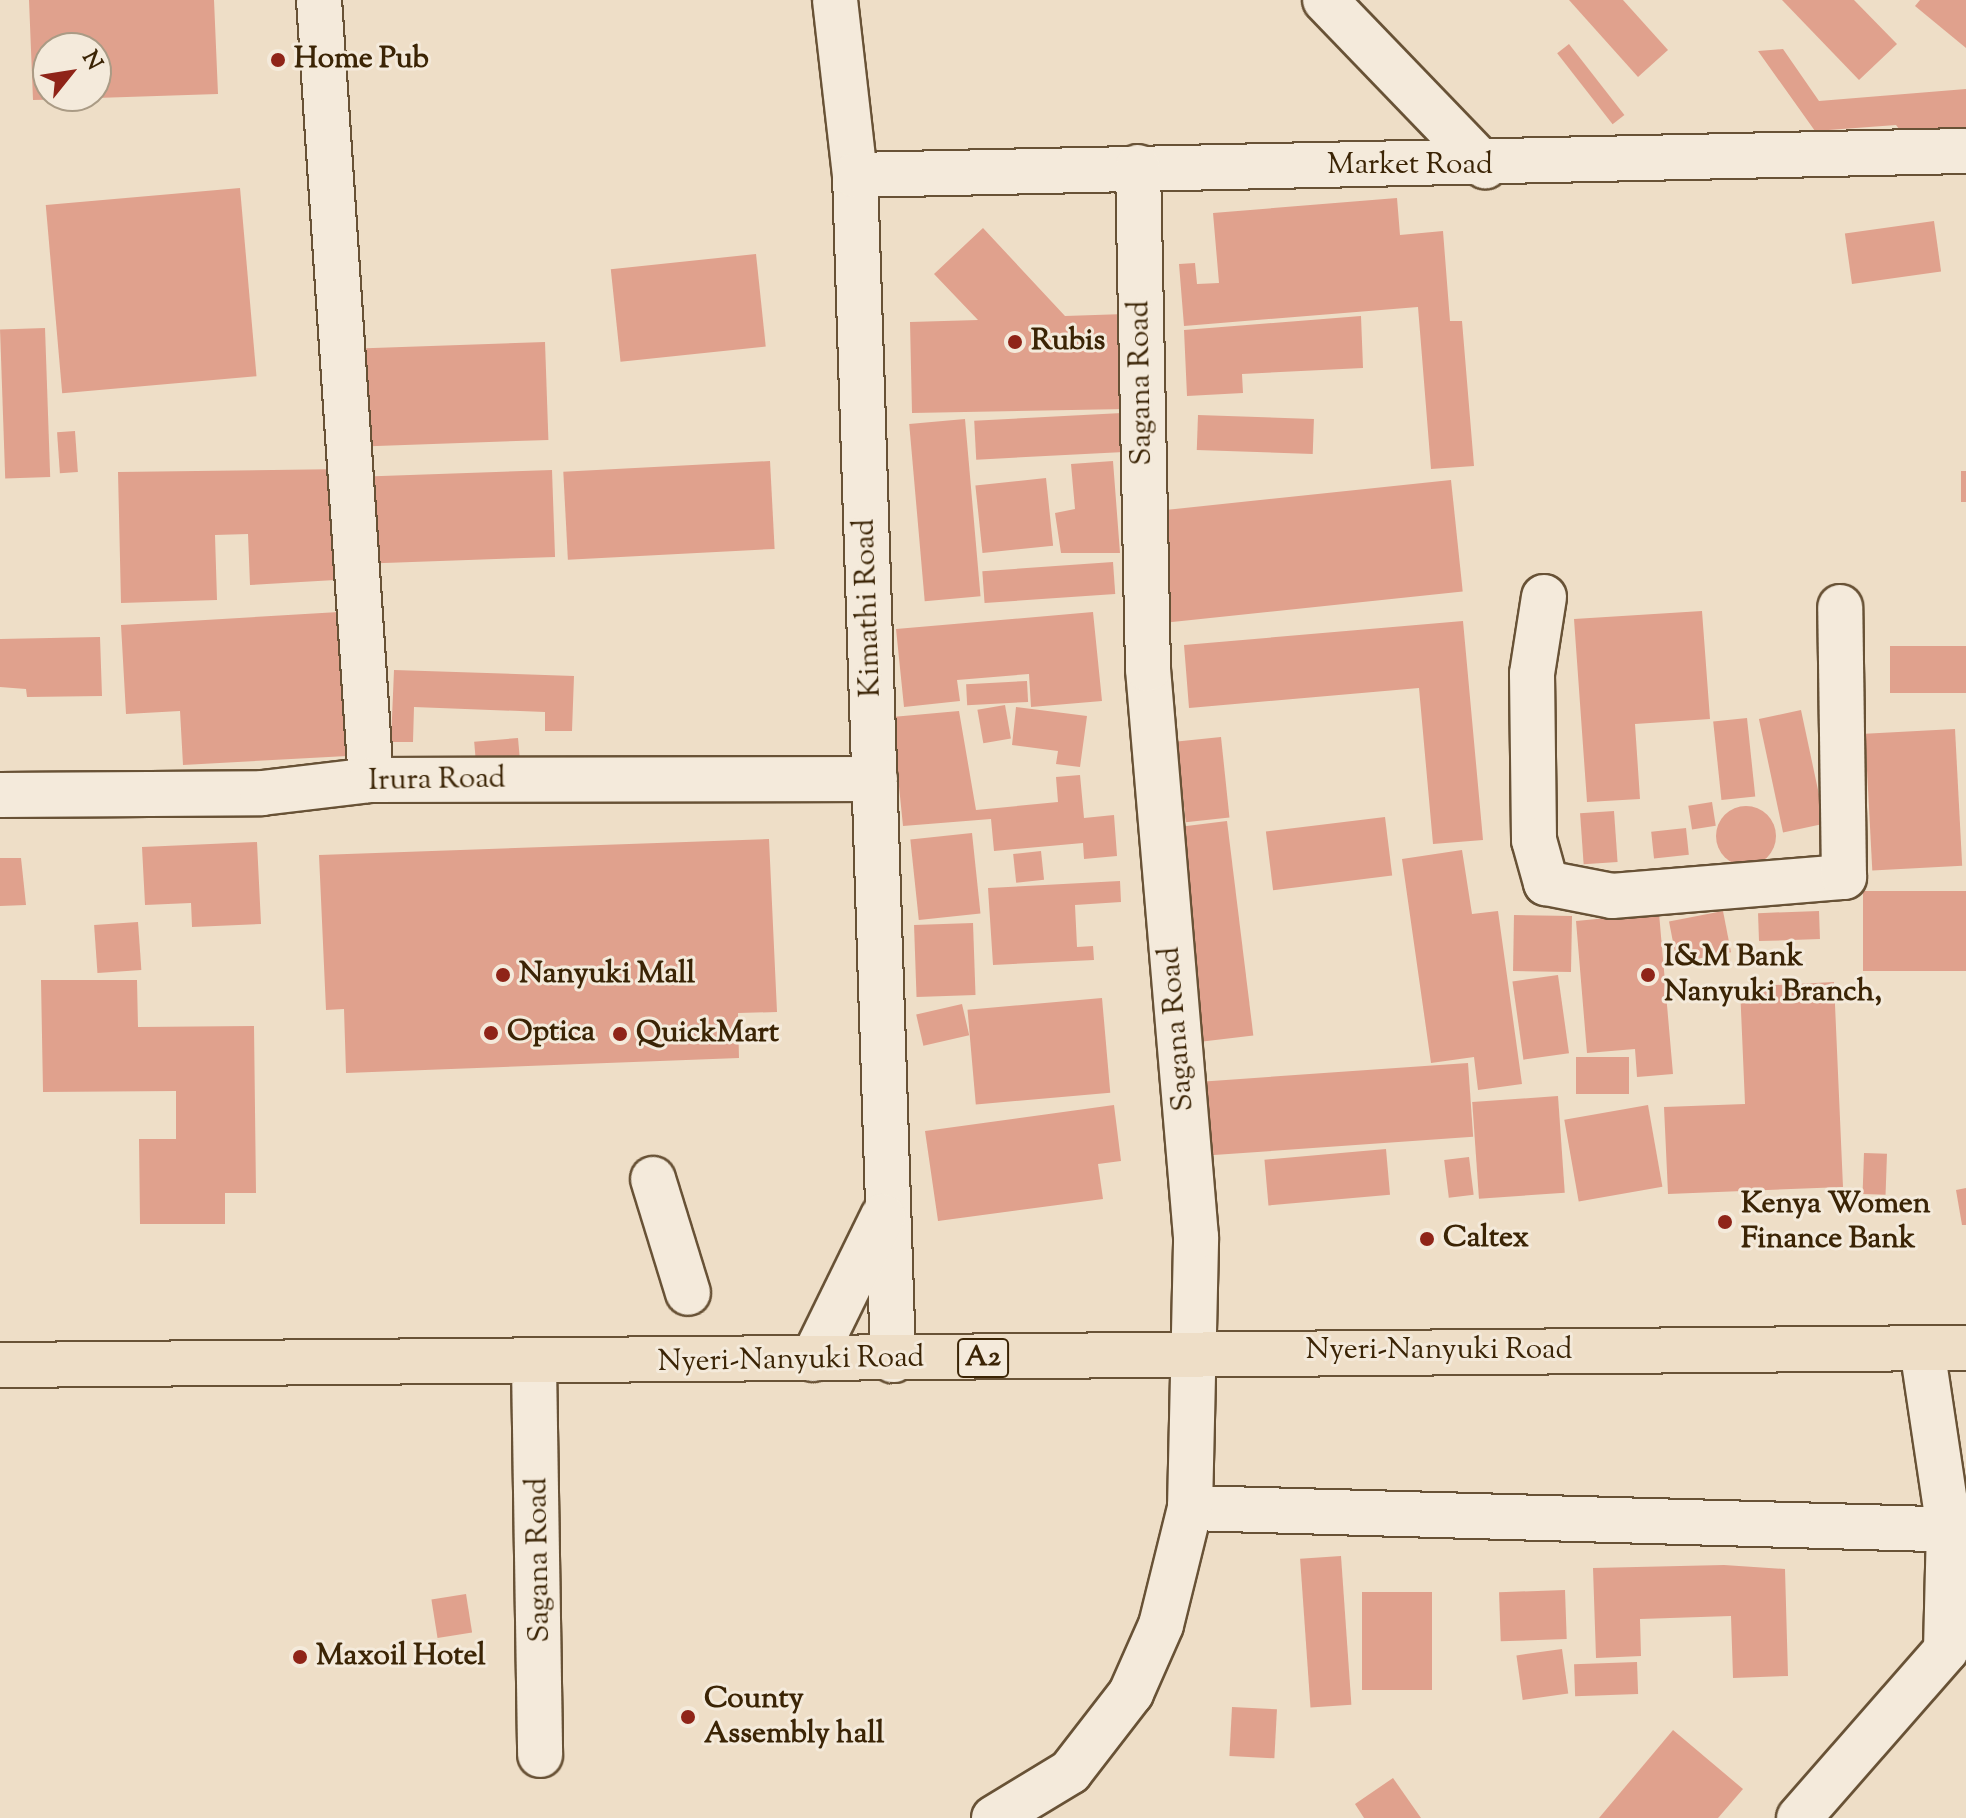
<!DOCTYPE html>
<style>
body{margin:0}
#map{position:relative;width:1966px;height:1818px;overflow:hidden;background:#eedec7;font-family:"Sorts Mill Goudy",serif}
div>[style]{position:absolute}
.building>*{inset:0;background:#e0a18d;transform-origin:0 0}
.round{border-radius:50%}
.roads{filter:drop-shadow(2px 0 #685236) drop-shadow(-2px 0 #685236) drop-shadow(0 2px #685236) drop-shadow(0 -2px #685236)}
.minor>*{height:44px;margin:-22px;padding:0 22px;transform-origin:22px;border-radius:22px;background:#f4eadb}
.highway>*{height:44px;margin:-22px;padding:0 22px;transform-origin:22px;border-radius:22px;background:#eedec7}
.dots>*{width:22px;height:22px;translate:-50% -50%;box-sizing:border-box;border:4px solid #f4eadb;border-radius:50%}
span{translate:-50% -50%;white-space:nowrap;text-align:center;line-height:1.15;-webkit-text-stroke:6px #f4eadb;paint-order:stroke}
.shield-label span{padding:2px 6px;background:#f4eadb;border:2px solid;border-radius:6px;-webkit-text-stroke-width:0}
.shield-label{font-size:28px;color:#3b2405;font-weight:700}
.poi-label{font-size:30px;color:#3b2405;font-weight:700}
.left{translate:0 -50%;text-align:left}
.street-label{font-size:30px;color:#3b2405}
.north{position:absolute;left:32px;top:32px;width:80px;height:80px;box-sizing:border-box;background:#f4eadb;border:2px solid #aa9b85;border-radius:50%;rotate:60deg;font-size:22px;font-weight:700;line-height:32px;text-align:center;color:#3b2405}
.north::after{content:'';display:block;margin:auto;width:28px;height:36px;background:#8f2418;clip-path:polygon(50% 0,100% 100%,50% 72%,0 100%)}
</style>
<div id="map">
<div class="building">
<div style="clip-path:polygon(29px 0,214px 0,218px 94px,96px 98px,96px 48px,48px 48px,48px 96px,78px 99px,33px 100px)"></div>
<div style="clip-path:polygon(1569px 0,1623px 0,1668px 50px,1638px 77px)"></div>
<div style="clip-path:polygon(1782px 0,1854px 0,1897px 44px,1859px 80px)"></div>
<div style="clip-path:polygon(1920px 0,1966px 0,1966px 48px,1915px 6px)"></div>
<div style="left:1569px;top:44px;width:90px;height:15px;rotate:52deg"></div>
<div style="clip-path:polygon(1783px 49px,1819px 101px,1966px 89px,1966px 135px,1907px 139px,1896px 125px,1815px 131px,1758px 51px)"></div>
<div style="left:240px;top:188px;width:189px;height:195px;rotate:85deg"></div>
<div style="clip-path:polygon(1397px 198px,1400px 235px,1443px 231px,1450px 321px,1462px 321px,1474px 466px,1431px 469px,1418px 307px,1184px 326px,1179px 264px,1195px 263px,1197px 284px,1219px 283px,1213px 213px)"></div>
<div style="left:1934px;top:221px;width:51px;height:90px;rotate:82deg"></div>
<div style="clip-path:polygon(983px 228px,1065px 316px,1125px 314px,1127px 409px,912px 413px,910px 322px,978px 320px,934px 274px)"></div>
<div style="left:756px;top:254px;width:93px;height:146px;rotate:84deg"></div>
<div style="clip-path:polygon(1361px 316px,1363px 368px,1242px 374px,1243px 393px,1187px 396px,1184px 330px)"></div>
<div style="left:45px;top:328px;width:149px;height:45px;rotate:88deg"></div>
<div style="left:545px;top:342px;width:98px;height:179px;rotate:88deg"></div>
<div style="left:1122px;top:413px;width:39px;height:148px;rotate:87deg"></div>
<div style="left:1198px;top:415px;width:116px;height:35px;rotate:2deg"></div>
<div style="left:965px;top:419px;width:178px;height:56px;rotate:85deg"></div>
<div style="left:75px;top:431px;width:41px;height:18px;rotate:86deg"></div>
<div style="left:770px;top:461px;width:88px;height:207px;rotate:87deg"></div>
<div style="clip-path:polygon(1113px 461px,1120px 553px,1061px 553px,1055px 513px,1075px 509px,1071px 464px)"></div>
<div style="clip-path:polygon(347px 469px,343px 600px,335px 580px,250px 585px,248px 534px,215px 535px,217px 600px,121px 603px,118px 472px)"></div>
<div style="left:552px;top:470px;width:87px;height:192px;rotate:88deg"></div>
<div style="left:1961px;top:471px;width:5px;height:31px"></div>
<div style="left:1046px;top:478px;width:68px;height:71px;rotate:84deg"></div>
<div style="left:1451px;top:480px;width:112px;height:297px;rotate:84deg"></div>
<div style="left:1113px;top:562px;width:32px;height:131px;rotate:86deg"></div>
<div style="clip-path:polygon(1702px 611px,1710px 719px,1635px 724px,1640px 799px,1587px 802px,1574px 619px)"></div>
<div style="clip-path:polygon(339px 612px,347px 756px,183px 765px,180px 711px,126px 714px,121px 625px)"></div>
<div style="clip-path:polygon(1093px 612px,1102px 701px,1031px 707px,1029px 674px,957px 680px,960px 701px,904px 707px,896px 629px)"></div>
<div style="clip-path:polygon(1463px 621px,1483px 840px,1433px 844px,1419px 688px,1189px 708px,1184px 645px)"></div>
<div style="clip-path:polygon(100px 637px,102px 696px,27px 697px,26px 689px,0 687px,0 639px)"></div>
<div style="left:1966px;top:646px;width:47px;height:76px;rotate:90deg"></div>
<div style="clip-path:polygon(394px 670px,574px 676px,572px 731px,545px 731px,545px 712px,414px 707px,413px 742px,391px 742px)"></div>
<div style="left:1027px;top:681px;width:21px;height:61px;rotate:87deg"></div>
<div style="left:1005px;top:705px;width:34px;height:28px;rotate:80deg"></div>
<div style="clip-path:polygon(1016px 707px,1087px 716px,1080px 767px,1056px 764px,1058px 751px,1012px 745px)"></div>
<div style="left:1801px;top:710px;width:116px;height:43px;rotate:78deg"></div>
<div style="clip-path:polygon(959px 711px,976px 810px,1058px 802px,1056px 777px,1080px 775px,1084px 818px,1114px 815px,1117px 856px,1084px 859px,1083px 843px,994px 851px,991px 819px,903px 826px,892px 717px)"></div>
<div style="left:1747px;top:718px;width:79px;height:34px;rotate:84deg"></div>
<div style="left:1955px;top:729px;width:137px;height:90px;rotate:87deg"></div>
<div style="left:1221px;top:737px;width:81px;height:44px;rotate:84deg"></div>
<div style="left:518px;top:738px;width:37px;height:44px;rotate:85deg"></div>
<div style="left:1712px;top:802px;width:24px;height:24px;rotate:81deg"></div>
<div class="round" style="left:1716px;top:806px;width:60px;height:60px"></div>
<div style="left:1614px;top:811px;width:51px;height:34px;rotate:86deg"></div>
<div style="left:1385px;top:817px;width:59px;height:120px;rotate:83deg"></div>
<div style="left:1227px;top:821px;width:216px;height:53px;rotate:83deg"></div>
<div style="left:1686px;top:828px;width:27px;height:35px;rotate:84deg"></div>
<div style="left:972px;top:833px;width:81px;height:62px;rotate:84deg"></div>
<div style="clip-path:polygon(769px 839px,777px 1012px,738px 1013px,739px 1058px,346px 1073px,344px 1009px,326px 1010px,319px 855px)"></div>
<div style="clip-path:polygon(257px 842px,261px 924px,192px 927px,191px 903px,145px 905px,142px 847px)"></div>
<div style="clip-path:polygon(1462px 850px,1472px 914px,1498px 911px,1522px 1084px,1478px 1090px,1474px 1057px,1431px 1063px,1402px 859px)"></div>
<div style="left:1041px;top:851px;width:29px;height:28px;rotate:84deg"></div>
<div style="clip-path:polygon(0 858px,21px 858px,26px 905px,0 906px)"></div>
<div style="clip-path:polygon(1120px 881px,1121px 902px,1075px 905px,1077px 947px,1093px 946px,1094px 960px,993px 965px,988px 888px)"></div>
<div style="left:1966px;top:891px;width:80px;height:103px;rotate:90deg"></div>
<div style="left:1723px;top:911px;width:42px;height:55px;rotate:79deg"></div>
<div style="left:1819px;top:911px;width:28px;height:61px;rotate:88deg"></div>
<div style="clip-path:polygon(1659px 913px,1673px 1074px,1637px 1077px,1635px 1049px,1587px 1053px,1576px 921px)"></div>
<div style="left:1514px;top:915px;width:58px;height:56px;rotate:1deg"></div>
<div style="left:138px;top:922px;width:48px;height:44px;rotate:86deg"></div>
<div style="left:973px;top:923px;width:72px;height:59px;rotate:88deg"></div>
<div style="left:1558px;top:975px;width:79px;height:46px;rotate:82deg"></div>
<div style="clip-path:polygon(41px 980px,137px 980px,138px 1027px,254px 1026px,256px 1193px,225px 1193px,225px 1224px,140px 1224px,139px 1139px,176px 1139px,176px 1091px,43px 1092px)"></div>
<div style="clip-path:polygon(1834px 982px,1843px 1187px,1668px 1194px,1664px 1107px,1745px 1104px,1740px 987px)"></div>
<div style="left:1102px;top:998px;width:95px;height:135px;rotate:85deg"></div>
<div style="left:962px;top:1004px;width:32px;height:47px;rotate:77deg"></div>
<div style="left:1576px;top:1057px;width:53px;height:37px"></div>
<div style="left:1468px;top:1063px;width:74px;height:278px;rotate:86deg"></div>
<div style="left:1558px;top:1096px;width:97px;height:86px;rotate:86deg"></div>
<div style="clip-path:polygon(1114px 1105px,1121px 1161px,1098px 1164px,1103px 1199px,938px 1221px,925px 1131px)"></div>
<div style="left:1648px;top:1105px;width:83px;height:85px;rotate:80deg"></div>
<div style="left:1386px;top:1149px;width:46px;height:122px;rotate:85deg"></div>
<div style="left:1864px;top:1153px;width:23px;height:41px;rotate:2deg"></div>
<div style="left:1469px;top:1157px;width:38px;height:25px;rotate:83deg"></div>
<div style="clip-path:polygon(1966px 1188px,1966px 1225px,1962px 1225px,1956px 1190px)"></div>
<div style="left:1341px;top:1556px;width:149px;height:41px;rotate:86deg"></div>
<div style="clip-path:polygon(1724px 1565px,1785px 1569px,1788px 1676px,1733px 1678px,1731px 1616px,1640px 1619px,1641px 1656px,1596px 1658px,1593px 1568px)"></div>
<div style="left:1565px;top:1590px;width:49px;height:66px;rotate:88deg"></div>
<div style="left:1362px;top:1592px;width:70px;height:98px"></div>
<div style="left:466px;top:1594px;width:39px;height:35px;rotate:81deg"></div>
<div style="left:1562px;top:1649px;width:45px;height:46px;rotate:82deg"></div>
<div style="left:1637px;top:1662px;width:32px;height:63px;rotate:88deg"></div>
<div style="left:1232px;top:1707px;width:45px;height:49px;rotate:3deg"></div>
<div style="clip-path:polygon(1673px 1730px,1743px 1789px,1718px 1818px,1599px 1818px)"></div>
<div style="clip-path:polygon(1393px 1778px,1421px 1818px,1364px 1818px,1355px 1804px)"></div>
</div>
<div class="roads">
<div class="minor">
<div style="left:319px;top:0;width:782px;rotate:86.19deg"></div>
<div style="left:835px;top:0;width:176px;rotate:83.5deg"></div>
<div style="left:855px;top:175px;width:1186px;rotate:88.16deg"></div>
<div style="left:1325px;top:0;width:231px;rotate:46.1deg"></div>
<div style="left:855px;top:175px;width:1111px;rotate:-1.24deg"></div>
<div style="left:1544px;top:597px;width:78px;rotate:98.9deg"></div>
<div style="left:1532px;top:674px;width:166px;rotate:89.3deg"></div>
<div style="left:1534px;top:840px;width:45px;rotate:74.4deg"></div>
<div style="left:1546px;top:883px;width:67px;rotate:11.1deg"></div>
<div style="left:1612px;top:896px;width:233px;rotate:-4.7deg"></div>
<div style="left:1844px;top:877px;width:270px;rotate:-90.8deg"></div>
<div style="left:0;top:795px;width:262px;rotate:-0.4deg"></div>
<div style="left:262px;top:793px;width:110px;rotate:-6.8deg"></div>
<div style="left:371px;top:780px;width:504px;rotate:-0.11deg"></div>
<div style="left:653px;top:1179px;width:119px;rotate:72.9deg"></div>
<div style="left:813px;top:1359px;width:159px;rotate:-63.9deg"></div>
<div style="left:534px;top:1364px;width:391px;rotate:89.1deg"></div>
<div style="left:1190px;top:1508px;width:776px;rotate:1.62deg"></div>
<div style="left:994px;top:1818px;width:89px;rotate:-31.2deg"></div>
<div style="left:1070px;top:1772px;width:100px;rotate:-52.3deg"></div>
<div style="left:1131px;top:1693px;width:74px;rotate:-66.2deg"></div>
<div style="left:1161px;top:1625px;width:121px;rotate:-76.1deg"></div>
<div style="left:1190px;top:1508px;width:271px;rotate:-88.7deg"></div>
<div style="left:1196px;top:1237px;width:570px;rotate:-94.83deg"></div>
<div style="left:1148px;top:669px;width:502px;rotate:-91.14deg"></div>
<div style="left:1799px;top:1818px;width:223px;rotate:-48.8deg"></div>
<div style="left:1946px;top:1650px;width:121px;rotate:-88.6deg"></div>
<div style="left:1949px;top:1529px;width:183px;rotate:-98.5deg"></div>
</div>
<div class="highway">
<div style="left:0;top:1365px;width:1966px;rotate:-0.5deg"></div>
</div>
</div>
<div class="dots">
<div style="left:278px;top:60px;background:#8f2418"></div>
<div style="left:1015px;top:342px;background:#8f2418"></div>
<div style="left:503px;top:975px;background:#8f2418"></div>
<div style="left:1648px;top:975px;background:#8f2418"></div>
<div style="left:491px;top:1033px;background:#8f2418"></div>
<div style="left:620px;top:1034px;background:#8f2418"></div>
<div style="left:1725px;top:1222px;background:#8f2418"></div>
<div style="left:1427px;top:1239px;background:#8f2418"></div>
<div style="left:300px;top:1657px;background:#8f2418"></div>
<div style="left:688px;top:1717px;background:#8f2418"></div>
</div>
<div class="shield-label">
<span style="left:983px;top:1358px">A2</span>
</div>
<div class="poi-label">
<span class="left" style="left:294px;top:60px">Home Pub</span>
<span class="left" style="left:1031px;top:342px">Rubis</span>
<span class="left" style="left:1664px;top:975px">I&amp;M Bank<br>Nanyuki Branch,</span>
<span class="left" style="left:519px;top:975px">Nanyuki Mall</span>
<span class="left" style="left:507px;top:1033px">Optica</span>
<span class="left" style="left:636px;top:1034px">QuickMart</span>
<span class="left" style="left:1741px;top:1222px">Kenya Women<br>Finance Bank</span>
<span class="left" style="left:1443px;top:1239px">Caltex</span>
<span class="left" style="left:316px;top:1657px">Maxoil Hotel</span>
<span class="left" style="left:704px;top:1717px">County<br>Assembly hall</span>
</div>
<div class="street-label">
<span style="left:1410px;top:166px">Market Road</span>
<span style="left:1142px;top:383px;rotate:-91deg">Sagana Road</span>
<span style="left:869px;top:608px;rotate:-92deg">Kimathi Road</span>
<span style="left:437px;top:781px;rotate:-1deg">Irura Road</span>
<span style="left:1178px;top:1029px;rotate:-95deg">Sagana Road</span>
<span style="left:1439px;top:1351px">Nyeri-Nanyuki Road</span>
<span style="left:791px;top:1361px;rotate:-1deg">Nyeri-Nanyuki Road</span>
<span style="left:540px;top:1560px;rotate:-91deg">Sagana Road</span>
</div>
<div class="north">N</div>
</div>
